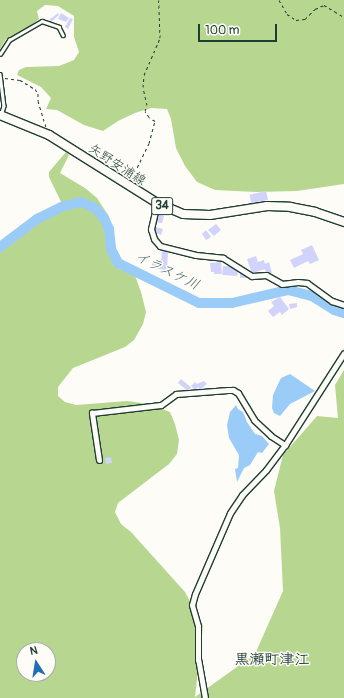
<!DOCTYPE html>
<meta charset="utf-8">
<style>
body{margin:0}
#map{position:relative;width:344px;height:698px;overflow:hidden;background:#fdfcf7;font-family:Pangolin,"Klee One",sans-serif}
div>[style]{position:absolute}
.green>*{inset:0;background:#b7d791}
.water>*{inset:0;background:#9accf7}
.river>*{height:10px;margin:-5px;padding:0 5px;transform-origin:5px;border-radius:5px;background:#9accf7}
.building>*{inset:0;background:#d2d3fb;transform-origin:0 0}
.path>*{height:1px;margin-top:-0.5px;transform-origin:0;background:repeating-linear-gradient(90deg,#1f3d34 0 3px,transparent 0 6px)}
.roads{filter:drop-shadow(1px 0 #1f3d34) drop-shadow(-1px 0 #1f3d34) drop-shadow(0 1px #1f3d34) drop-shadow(0 -1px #1f3d34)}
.lane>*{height:2.5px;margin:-1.25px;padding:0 1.25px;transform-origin:1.25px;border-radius:1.25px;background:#fdfcf7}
.street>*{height:5px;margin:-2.5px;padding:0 2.5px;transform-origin:2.5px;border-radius:2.5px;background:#fdfcf7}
.primary>*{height:8px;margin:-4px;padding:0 4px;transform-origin:4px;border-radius:4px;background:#fdfcf7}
span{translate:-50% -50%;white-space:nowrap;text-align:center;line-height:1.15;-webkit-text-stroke:3px #fdfcf7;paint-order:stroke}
.shield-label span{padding:1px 3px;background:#fdfcf7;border:1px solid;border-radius:3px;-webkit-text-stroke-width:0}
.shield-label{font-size:12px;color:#1f3d34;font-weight:700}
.street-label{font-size:13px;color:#1f3d34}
.water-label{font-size:14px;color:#3e6165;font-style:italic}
.quarter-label{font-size:15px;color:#1f3d34;font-weight:700}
.north{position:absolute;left:16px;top:642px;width:40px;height:40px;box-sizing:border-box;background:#fdfcf7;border:1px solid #a4b0a9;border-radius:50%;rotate:348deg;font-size:11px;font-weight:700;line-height:16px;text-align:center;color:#1f3d34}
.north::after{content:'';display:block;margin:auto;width:14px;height:18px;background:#1f6fb2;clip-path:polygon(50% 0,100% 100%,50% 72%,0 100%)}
.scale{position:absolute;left:198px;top:24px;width:79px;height:18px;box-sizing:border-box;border:2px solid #1f3d34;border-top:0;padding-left:5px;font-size:12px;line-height:14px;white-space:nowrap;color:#1f3d34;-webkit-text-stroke:3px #fdfcf7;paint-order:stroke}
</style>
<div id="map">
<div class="green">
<div style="clip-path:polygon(0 0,344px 0,344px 184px,297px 191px,256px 192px,215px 190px,197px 182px,185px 166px,176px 148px,171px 119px,167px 109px,151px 108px,135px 113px,118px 121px,103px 131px,84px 125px,57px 110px,46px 109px,51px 98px,41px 87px,17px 75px,19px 70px,26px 67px,59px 66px,74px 60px,79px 52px,74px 37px,74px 16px,58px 6px,45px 5px,37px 11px,39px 19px,28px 28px,6px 39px,0 49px)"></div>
<div style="clip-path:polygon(evenodd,66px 152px,69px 155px,60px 173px,85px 188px,97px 198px,108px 215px,115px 254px,113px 265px,119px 269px,134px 273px,141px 292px,146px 312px,143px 324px,134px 340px,125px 347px,73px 368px,58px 387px,58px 396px,65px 402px,76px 405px,127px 401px,149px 404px,170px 412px,175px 424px,179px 440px,177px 454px,169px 464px,118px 503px,115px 512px,121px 524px,131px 532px,185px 592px,203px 626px,195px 697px,255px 654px,283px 591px,280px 528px,274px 491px,283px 455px,317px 416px,338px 418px,335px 385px,344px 370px,344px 698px,0 698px,0 249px,47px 216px,64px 208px,49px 177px,49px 172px,66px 152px,24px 650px,48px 650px,48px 674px,24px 674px,24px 650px)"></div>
</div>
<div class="water">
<div style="clip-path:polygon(290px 374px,315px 391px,290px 404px,280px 416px,274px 413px,272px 408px,273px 395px,281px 378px)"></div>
<div style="clip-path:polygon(236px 405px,238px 409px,243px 412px,247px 422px,255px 434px,262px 436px,269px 444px,262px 453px,258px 452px,250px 465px,244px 468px,237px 482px,235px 469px,238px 468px,239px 455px,229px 438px,227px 425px,230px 412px)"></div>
</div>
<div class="river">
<div style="left:0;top:247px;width:46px;rotate:-37.1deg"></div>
<div style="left:37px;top:219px;width:30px;rotate:-26deg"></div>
<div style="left:64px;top:206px;width:17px;rotate:-13deg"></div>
<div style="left:81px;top:202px;width:15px;rotate:23deg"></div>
<div style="left:95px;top:208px;width:13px;rotate:48deg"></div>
<div style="left:104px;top:218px;width:12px;rotate:66deg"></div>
<div style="left:109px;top:229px;width:20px;rotate:84deg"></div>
<div style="left:111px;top:249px;width:16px;rotate:63deg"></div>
<div style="left:118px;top:263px;width:90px;rotate:26.3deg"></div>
<div style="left:199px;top:303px;width:33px"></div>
<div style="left:232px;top:303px;width:57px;rotate:-13.1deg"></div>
<div style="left:288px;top:290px;width:25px;rotate:14deg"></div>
<div style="left:312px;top:296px;width:26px;rotate:32deg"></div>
<div style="left:334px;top:310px;width:10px;rotate:17deg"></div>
</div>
<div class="building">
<div style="clip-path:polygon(58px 13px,59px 15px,51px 22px,49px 20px)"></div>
<div style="clip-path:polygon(61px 13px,69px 18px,66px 22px,58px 19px)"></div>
<div style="clip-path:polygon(70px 18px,73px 19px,68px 29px,65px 27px)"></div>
<div style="left:266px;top:191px;width:9px;height:17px;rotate:77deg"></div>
<div style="clip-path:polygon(157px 213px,164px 216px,162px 223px,154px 222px)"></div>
<div style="clip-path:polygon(216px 224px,221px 230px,214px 236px,208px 230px)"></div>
<div style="clip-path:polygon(156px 227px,163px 229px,161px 235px,154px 232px)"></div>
<div style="clip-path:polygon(206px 230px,211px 237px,206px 240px,202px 234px)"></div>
<div style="clip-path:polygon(312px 245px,319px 260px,310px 264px,308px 261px,294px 268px,290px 260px,303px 254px,301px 250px)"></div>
<div style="clip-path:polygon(162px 250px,168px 251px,167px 270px,152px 268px,152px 263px,161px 263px)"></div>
<div style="clip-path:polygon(256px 256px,258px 262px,264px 260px,265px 264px,269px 262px,272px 273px,266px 274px,265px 269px,252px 273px,247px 259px)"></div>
<div style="clip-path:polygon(221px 262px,222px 274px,214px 274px,214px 272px,211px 272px,210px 263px)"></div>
<div style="left:223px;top:266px;width:15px;height:9px;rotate:4deg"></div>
<div style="left:240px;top:272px;width:8px;height:6px"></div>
<div style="clip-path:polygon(280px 297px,289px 309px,282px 315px,280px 312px,273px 317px,268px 311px,274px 306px,271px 302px)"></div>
<div style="clip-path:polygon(297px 303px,297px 307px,290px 309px,289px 304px)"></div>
<div style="left:181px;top:379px;width:13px;height:5px;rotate:39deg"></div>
<div style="clip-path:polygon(204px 381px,207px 384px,200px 390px,198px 387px,195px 390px,191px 386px,195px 382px,197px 384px)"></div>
<div style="left:111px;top:457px;width:6px;height:6px;rotate:81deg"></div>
</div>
<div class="path">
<div style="left:279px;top:0;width:16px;rotate:60deg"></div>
<div style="left:287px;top:14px;width:11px;rotate:34deg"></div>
<div style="left:296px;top:20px;width:9px;rotate:-6deg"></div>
<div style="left:305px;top:19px;width:14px;rotate:-45deg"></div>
<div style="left:315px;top:9px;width:10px;rotate:-24deg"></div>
<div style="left:324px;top:5px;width:23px;rotate:31deg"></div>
<div style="left:5px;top:78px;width:15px;rotate:8deg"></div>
<div style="left:20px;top:80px;width:17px;rotate:31deg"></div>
<div style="left:35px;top:89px;width:5px;rotate:53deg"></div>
<div style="left:38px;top:93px;width:8px;rotate:90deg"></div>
<div style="left:38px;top:101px;width:27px;rotate:73deg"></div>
<div style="left:132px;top:178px;width:39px;rotate:-64deg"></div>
<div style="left:149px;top:143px;width:23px;rotate:-75deg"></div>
<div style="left:155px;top:121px;width:7px;rotate:-146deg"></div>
<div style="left:149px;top:117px;width:7px;rotate:-124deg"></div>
<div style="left:145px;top:111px;width:6px;rotate:-72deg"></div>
<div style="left:147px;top:105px;width:18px;rotate:-103deg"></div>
<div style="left:143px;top:87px;width:12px;rotate:-85deg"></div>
<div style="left:144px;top:75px;width:40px;rotate:-66.6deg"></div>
<div style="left:160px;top:38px;width:38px;rotate:-92deg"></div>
</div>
<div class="roads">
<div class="lane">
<div style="left:0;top:54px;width:17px;rotate:-57deg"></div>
<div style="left:9px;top:40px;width:38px;rotate:-30deg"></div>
<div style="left:42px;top:21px;width:18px;rotate:19deg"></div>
<div style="left:59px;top:27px;width:9px;rotate:63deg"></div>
<div style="left:0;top:74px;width:32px;rotate:83deg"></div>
<div style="left:4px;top:106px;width:9px;rotate:108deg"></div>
</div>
<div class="street">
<div style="left:157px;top:203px;width:27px;rotate:103deg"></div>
<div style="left:151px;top:229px;width:10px;rotate:73deg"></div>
<div style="left:154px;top:239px;width:9px;rotate:49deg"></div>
<div style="left:160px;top:246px;width:37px;rotate:14deg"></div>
<div style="left:196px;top:255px;width:27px;rotate:6deg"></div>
<div style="left:223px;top:258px;width:34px;rotate:32deg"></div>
<div style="left:252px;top:276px;width:14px;rotate:-4deg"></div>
<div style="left:266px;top:275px;width:18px;rotate:29deg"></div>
<div style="left:282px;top:284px;width:16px;rotate:-7deg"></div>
<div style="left:298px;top:282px;width:9px;rotate:6deg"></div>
<div style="left:307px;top:283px;width:31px;rotate:36deg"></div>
<div style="left:332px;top:301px;width:13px;rotate:18deg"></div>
<div style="left:99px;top:460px;width:48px;rotate:-98.5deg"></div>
<div style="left:92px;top:413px;width:69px;rotate:-6.6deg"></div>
<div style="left:161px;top:405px;width:19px;rotate:-36deg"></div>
<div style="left:176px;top:394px;width:52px;rotate:-4.4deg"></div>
<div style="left:228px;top:390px;width:5px"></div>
<div style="left:233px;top:390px;width:6px;rotate:31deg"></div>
<div style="left:238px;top:393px;width:31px;rotate:59deg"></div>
<div style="left:254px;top:420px;width:23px;rotate:43deg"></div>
<div style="left:271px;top:436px;width:17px;rotate:33deg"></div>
<div style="left:205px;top:698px;width:39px;rotate:-100deg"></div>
<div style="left:198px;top:660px;width:34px;rotate:-90deg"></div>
<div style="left:198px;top:626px;width:22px;rotate:-106deg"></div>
<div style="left:192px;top:605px;width:11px;rotate:-75deg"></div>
<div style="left:195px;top:594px;width:88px;rotate:-66.6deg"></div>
<div style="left:230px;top:513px;width:22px;rotate:-56deg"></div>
<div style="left:242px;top:495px;width:35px;rotate:-46deg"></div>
<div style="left:266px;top:470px;width:31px;rotate:-53deg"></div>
<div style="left:285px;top:445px;width:109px;rotate:-57.3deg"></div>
</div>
<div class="primary">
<div style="left:0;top:115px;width:53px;rotate:22.2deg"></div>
<div style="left:49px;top:135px;width:128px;rotate:32.2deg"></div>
<div style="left:157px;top:203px;width:28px;rotate:23deg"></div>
<div style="left:183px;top:214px;width:27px;rotate:2deg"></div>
<div style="left:210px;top:215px;width:58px;rotate:-9deg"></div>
<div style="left:267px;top:206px;width:23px;rotate:2deg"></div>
<div style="left:290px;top:207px;width:25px;rotate:11deg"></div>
<div style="left:315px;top:212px;width:31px;rotate:19deg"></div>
</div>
</div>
<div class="shield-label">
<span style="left:162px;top:206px">34</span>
</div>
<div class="street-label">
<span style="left:117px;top:165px;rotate:33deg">矢野安浦線</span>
</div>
<div class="water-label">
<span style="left:167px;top:271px;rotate:26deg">イラスケ川</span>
</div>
<div class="quarter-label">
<span style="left:272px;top:660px">黒瀬町津江</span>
</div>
<div class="north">N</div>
<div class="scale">100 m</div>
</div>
